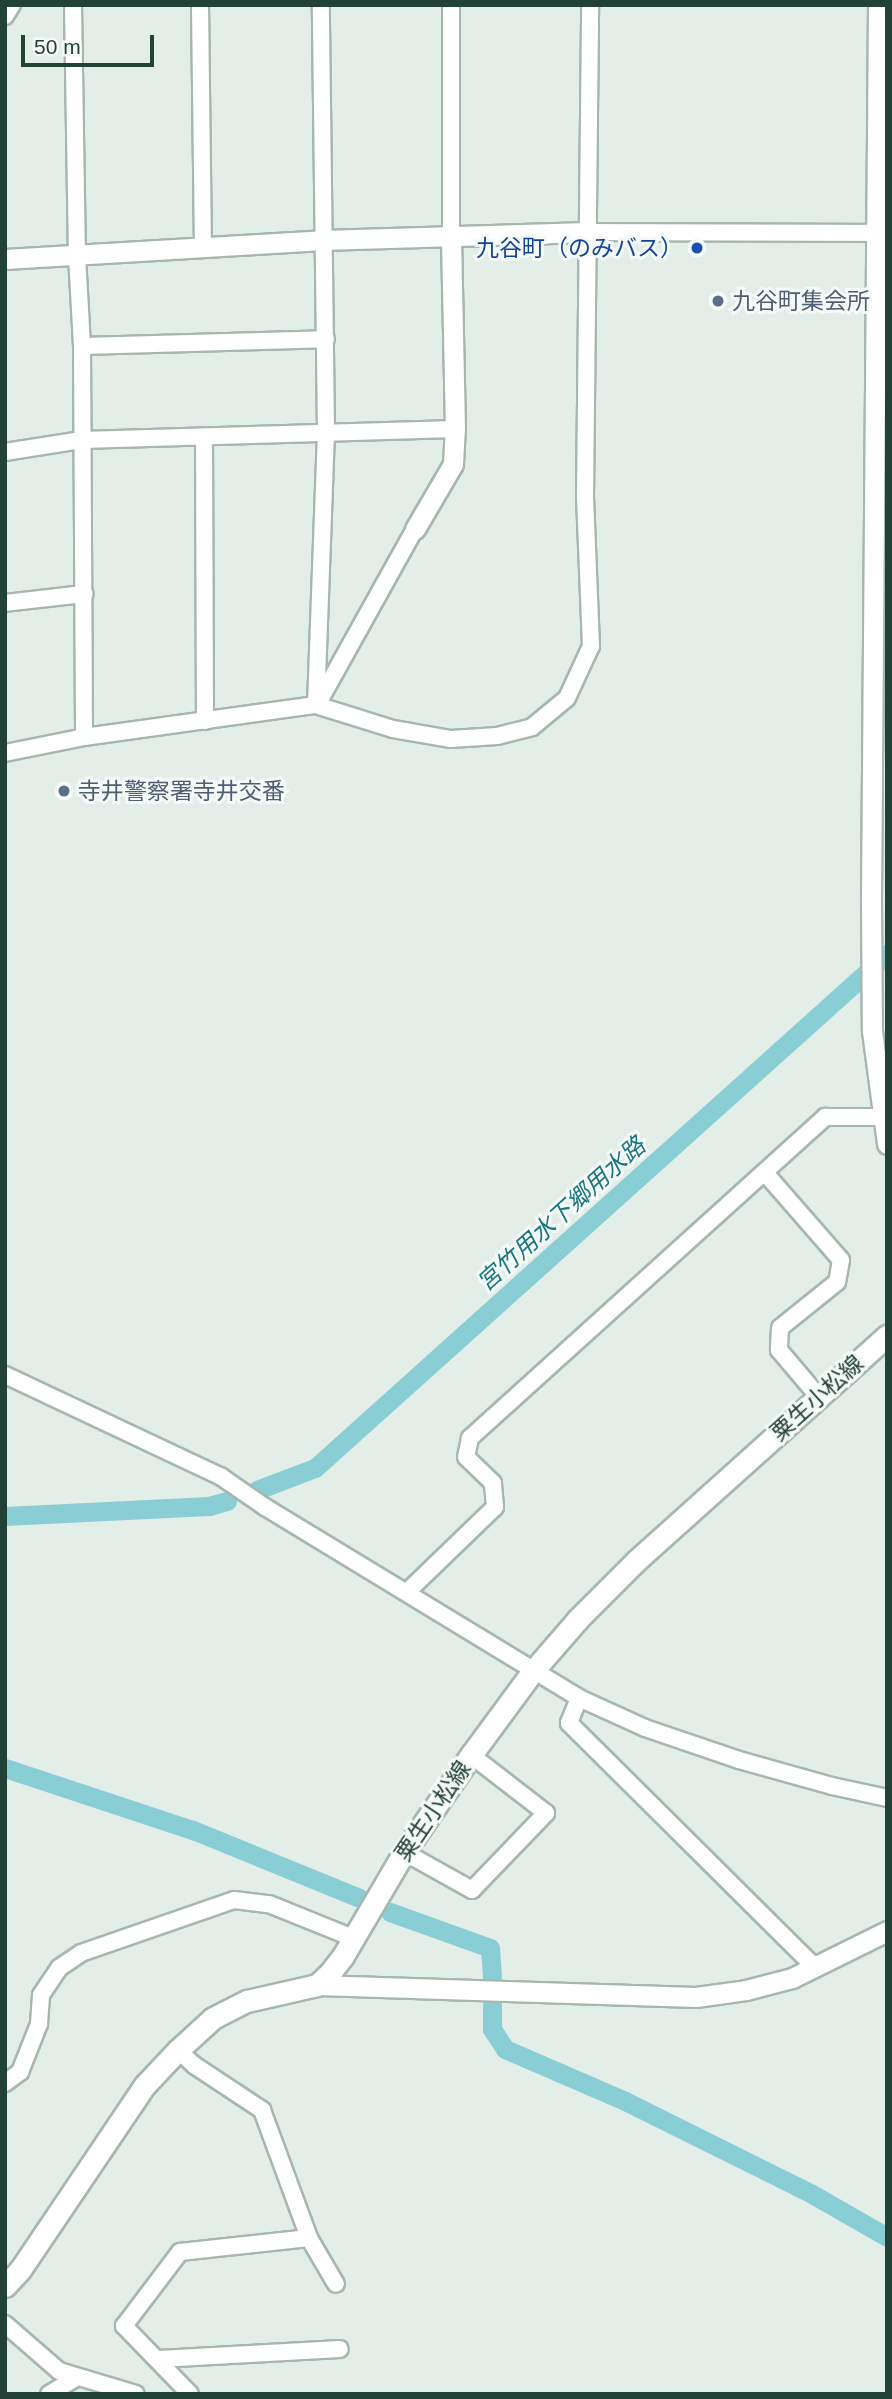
<!DOCTYPE html>
<meta charset="utf-8">
<style>
body{margin:0}
#map{position:relative;width:892px;height:2399px;overflow:hidden;background:#e4eee9;font-family:Helvetica,"Noto Sans JP",sans-serif}
div>[style]{position:absolute}
.canal>*{height:19px;margin:-9.5px;padding:0 9.5px;transform-origin:9.5px;border-radius:9.5px;background:#89ced5}
.roads{filter:drop-shadow(2px 0 #a6b7b0) drop-shadow(-2px 0 #a6b7b0) drop-shadow(0 2px #a6b7b0) drop-shadow(0 -2px #a6b7b0)}
.minor>*{height:16px;margin:-8px;padding:0 8px;transform-origin:8px;border-radius:8px;background:#fff}
.tertiary>*{height:19px;margin:-9.5px;padding:0 9.5px;transform-origin:9.5px;border-radius:9.5px;background:#fff}
.secondary>*{height:21px;margin:-10.5px;padding:0 10.5px;transform-origin:10.5px;border-radius:10.5px;background:#fff}
.dots>*{width:19px;height:19px;translate:-50% -50%;box-sizing:border-box;border:4px solid #f4faf7;border-radius:50%}
span{translate:-50% -50%;white-space:nowrap;text-align:center;line-height:1.15;-webkit-text-stroke:6px #f4faf7;paint-order:stroke}
.transit-label{font-size:23px;color:#164399}
.right{translate:-100% -50%;text-align:right}
.service-label{font-size:23px;color:#4e5e75}
.left{translate:0 -50%;text-align:left}
.street-label{font-size:23px;color:#224137}
.water-label{font-size:24px;color:#187580;font-style:italic}
.frame{position:absolute;inset:0;border:7px solid #224137;pointer-events:none}
.scale{position:absolute;left:21px;top:35px;width:133px;height:32px;box-sizing:border-box;border:4px solid #224137;border-top:0;padding-left:9px;font-size:21px;line-height:24px;white-space:nowrap;color:#224137;-webkit-text-stroke:5px #f4faf7;paint-order:stroke}
</style>
<div id="map">
<div class="canal">
<div style="left:257px;top:1490px;width:62px;rotate:-20.8deg"></div>
<div style="left:315px;top:1468px;width:769px;rotate:-41.94deg"></div>
<div style="left:5px;top:1516px;width:204px;rotate:-2.8deg"></div>
<div style="left:209px;top:1506px;width:19px;rotate:-16deg"></div>
<div style="left:5px;top:1768px;width:198px;rotate:18.3deg"></div>
<div style="left:193px;top:1830px;width:180px;rotate:22.2deg"></div>
<div style="left:390px;top:1912px;width:106px;rotate:19.8deg"></div>
<div style="left:490px;top:1948px;width:29px;rotate:86deg"></div>
<div style="left:492px;top:2005px;width:24px;rotate:90deg"></div>
<div style="left:492px;top:2029px;width:24px;rotate:57deg"></div>
<div style="left:505px;top:2049px;width:131px;rotate:23.4deg"></div>
<div style="left:625px;top:2101px;width:209px;rotate:26.4deg"></div>
<div style="left:812px;top:2194px;width:86px;rotate:29.8deg"></div>
</div>
<div class="roads">
<div class="minor">
<div style="left:73px;top:5px;width:251px;rotate:89.1deg"></div>
<div style="left:77px;top:256px;width:90px;rotate:86.8deg"></div>
<div style="left:82px;top:346px;width:391px;rotate:89.7deg"></div>
<div style="left:200px;top:5px;width:244px;rotate:89.3deg"></div>
<div style="left:451px;top:5px;width:231px;rotate:90deg"></div>
<div style="left:5px;top:16px;width:13px;rotate:-58deg"></div>
<div style="left:588px;top:232px;width:299px;rotate:0.2deg"></div>
<div style="left:82px;top:346px;width:244px;rotate:-1.6deg"></div>
<div style="left:204px;top:438px;width:283px;rotate:89.8deg"></div>
<div style="left:5px;top:452px;width:78px;rotate:-8.9deg"></div>
<div style="left:82px;top:440px;width:373px;rotate:-1.7deg"></div>
<div style="left:5px;top:603px;width:80px;rotate:-6.5deg"></div>
<div style="left:318px;top:703px;width:199px;rotate:-60.9deg"></div>
<div style="left:316px;top:705px;width:273px;rotate:-87.9deg"></div>
<div style="left:326px;top:432px;width:427px;rotate:-90.7deg"></div>
<div style="left:5px;top:753px;width:81px;rotate:-11.4deg"></div>
<div style="left:84px;top:737px;width:234px;rotate:-7.9deg"></div>
<div style="left:316px;top:705px;width:81px;rotate:17.3deg"></div>
<div style="left:393px;top:729px;width:59px;rotate:9.8deg"></div>
<div style="left:451px;top:739px;width:46px;rotate:-3.7deg"></div>
<div style="left:497px;top:736px;width:36px;rotate:-14deg"></div>
<div style="left:532px;top:727px;width:45px;rotate:-39.6deg"></div>
<div style="left:567px;top:698px;width:57px;rotate:-65.2deg"></div>
<div style="left:591px;top:646px;width:149px;rotate:-92.3deg"></div>
<div style="left:585px;top:497px;width:492px;rotate:-89.4deg"></div>
<div style="left:766px;top:1174px;width:114px;rotate:48.9deg"></div>
<div style="left:841px;top:1260px;width:22px;rotate:100deg"></div>
<div style="left:837px;top:1282px;width:73px;rotate:141.1deg"></div>
<div style="left:780px;top:1328px;width:22px;rotate:93deg"></div>
<div style="left:779px;top:1350px;width:60px;rotate:49.7deg"></div>
<div style="left:5px;top:1375px;width:238px;rotate:25.2deg"></div>
<div style="left:220px;top:1476px;width:55px;rotate:34.6deg"></div>
<div style="left:265px;top:1507px;width:368px;rotate:31.3deg"></div>
<div style="left:579px;top:1698px;width:72px;rotate:24.4deg"></div>
<div style="left:645px;top:1728px;width:99px;rotate:18.8deg"></div>
<div style="left:739px;top:1760px;width:97px;rotate:15.6deg"></div>
<div style="left:832px;top:1786px;width:56px;rotate:12.3deg"></div>
<div style="left:408px;top:1591px;width:121px;rotate:-44deg"></div>
<div style="left:495px;top:1507px;width:24px;rotate:-95deg"></div>
<div style="left:493px;top:1483px;width:37px;rotate:-136deg"></div>
<div style="left:466px;top:1457px;width:19px;rotate:-78deg"></div>
<div style="left:470px;top:1438px;width:479px;rotate:-42.1deg"></div>
<div style="left:825px;top:1117px;width:57px"></div>
<div style="left:579px;top:1698px;width:27px;rotate:112deg"></div>
<div style="left:569px;top:1723px;width:348px;rotate:44.8deg"></div>
<div style="left:404px;top:1852px;width:78px;rotate:29.2deg"></div>
<div style="left:472px;top:1890px;width:107px;rotate:-46.1deg"></div>
<div style="left:546px;top:1813px;width:95px;rotate:-142.3deg"></div>
<div style="left:178px;top:2050px;width:22px;rotate:43deg"></div>
<div style="left:194px;top:2065px;width:82px;rotate:33.5deg"></div>
<div style="left:262px;top:2110px;width:136px;rotate:69.8deg"></div>
<div style="left:309px;top:2238px;width:53px;rotate:59.6deg"></div>
<div style="left:5px;top:2083px;width:19px;rotate:-36deg"></div>
<div style="left:20px;top:2072px;width:52px;rotate:-68.4deg"></div>
<div style="left:39px;top:2024px;width:29px;rotate:-86deg"></div>
<div style="left:41px;top:1995px;width:32px;rotate:-56deg"></div>
<div style="left:59px;top:1968px;width:27px;rotate:-34deg"></div>
<div style="left:81px;top:1953px;width:162px;rotate:-19.1deg"></div>
<div style="left:234px;top:1900px;width:35px;rotate:7deg"></div>
<div style="left:269px;top:1904px;width:91px;rotate:22deg"></div>
<div style="left:5px;top:2324px;width:72px;rotate:41deg"></div>
<div style="left:59px;top:2371px;width:80px;rotate:16.6deg"></div>
<div style="left:159px;top:2359px;width:181px;rotate:-3.2deg"></div>
<div style="left:49px;top:2394px;width:31px;rotate:-31deg"></div>
<div style="left:190px;top:2394px;width:95px;rotate:-134.1deg"></div>
<div style="left:124px;top:2326px;width:93px;rotate:-52.9deg"></div>
<div style="left:180px;top:2252px;width:130px;rotate:-6.2deg"></div>
</div>
<div class="tertiary">
<div style="left:878px;top:5px;width:898px;rotate:90.45deg"></div>
<div style="left:871px;top:903px;width:128px;rotate:89.6deg"></div>
<div style="left:872px;top:1031px;width:114px;rotate:82.4deg"></div>
<div style="left:5px;top:259px;width:318px;rotate:-3.4deg"></div>
<div style="left:322px;top:240px;width:266px;rotate:-1.7deg"></div>
<div style="left:415px;top:529px;width:75px;rotate:-59.7deg"></div>
<div style="left:453px;top:464px;width:35px;rotate:-87deg"></div>
<div style="left:455px;top:429px;width:193px;rotate:-91.2deg"></div>
<div style="left:317px;top:1985px;width:379px;rotate:1.8deg"></div>
<div style="left:696px;top:1997px;width:50px;rotate:-8deg"></div>
<div style="left:746px;top:1990px;width:48px;rotate:-14.6deg"></div>
<div style="left:792px;top:1978px;width:106px;rotate:-26.3deg"></div>
</div>
<div class="secondary">
<div style="left:5px;top:2286px;width:22px;rotate:-47deg"></div>
<div style="left:20px;top:2270px;width:223px;rotate:-56deg"></div>
<div style="left:145px;top:2085px;width:48px;rotate:-46.7deg"></div>
<div style="left:178px;top:2050px;width:47px;rotate:-42.4deg"></div>
<div style="left:213px;top:2018px;width:38px;rotate:-27deg"></div>
<div style="left:247px;top:2001px;width:72px;rotate:-12.9deg"></div>
<div style="left:317px;top:1985px;width:16px;rotate:-43deg"></div>
<div style="left:329px;top:1974px;width:23px;rotate:-52deg"></div>
<div style="left:343px;top:1956px;width:121px;rotate:-59.6deg"></div>
<div style="left:404px;top:1852px;width:118px;rotate:-55.4deg"></div>
<div style="left:471px;top:1755px;width:104px;rotate:-53.6deg"></div>
<div style="left:533px;top:1671px;width:69px;rotate:-49.1deg"></div>
<div style="left:578px;top:1619px;width:83px;rotate:-45deg"></div>
<div style="left:637px;top:1560px;width:336px;rotate:-41.9deg"></div>
</div>
</div>
<div class="dots">
<div style="left:697px;top:248px;background:#1a4fb4"></div>
<div style="left:718px;top:301px;background:#5c6f8a"></div>
<div style="left:64px;top:791px;background:#5c6f8a"></div>
</div>
<div class="transit-label">
<span class="right" style="left:683px;top:248px">九谷町（のみバス）</span>
</div>
<div class="service-label">
<span class="left" style="left:732px;top:301px">九谷町集会所</span>
<span class="left" style="left:78px;top:791px">寺井警察署寺井交番</span>
</div>
<div class="street-label">
<span style="left:817px;top:1398px;rotate:-42deg">粟生小松線</span>
<span style="left:433px;top:1811px;rotate:-56deg">粟生小松線</span>
</div>
<div class="water-label">
<span style="left:561px;top:1214px;rotate:-42deg">宮竹用水下郷用水路</span>
</div>
<div class="frame"></div>
<div class="scale">50 m</div>
</div>
